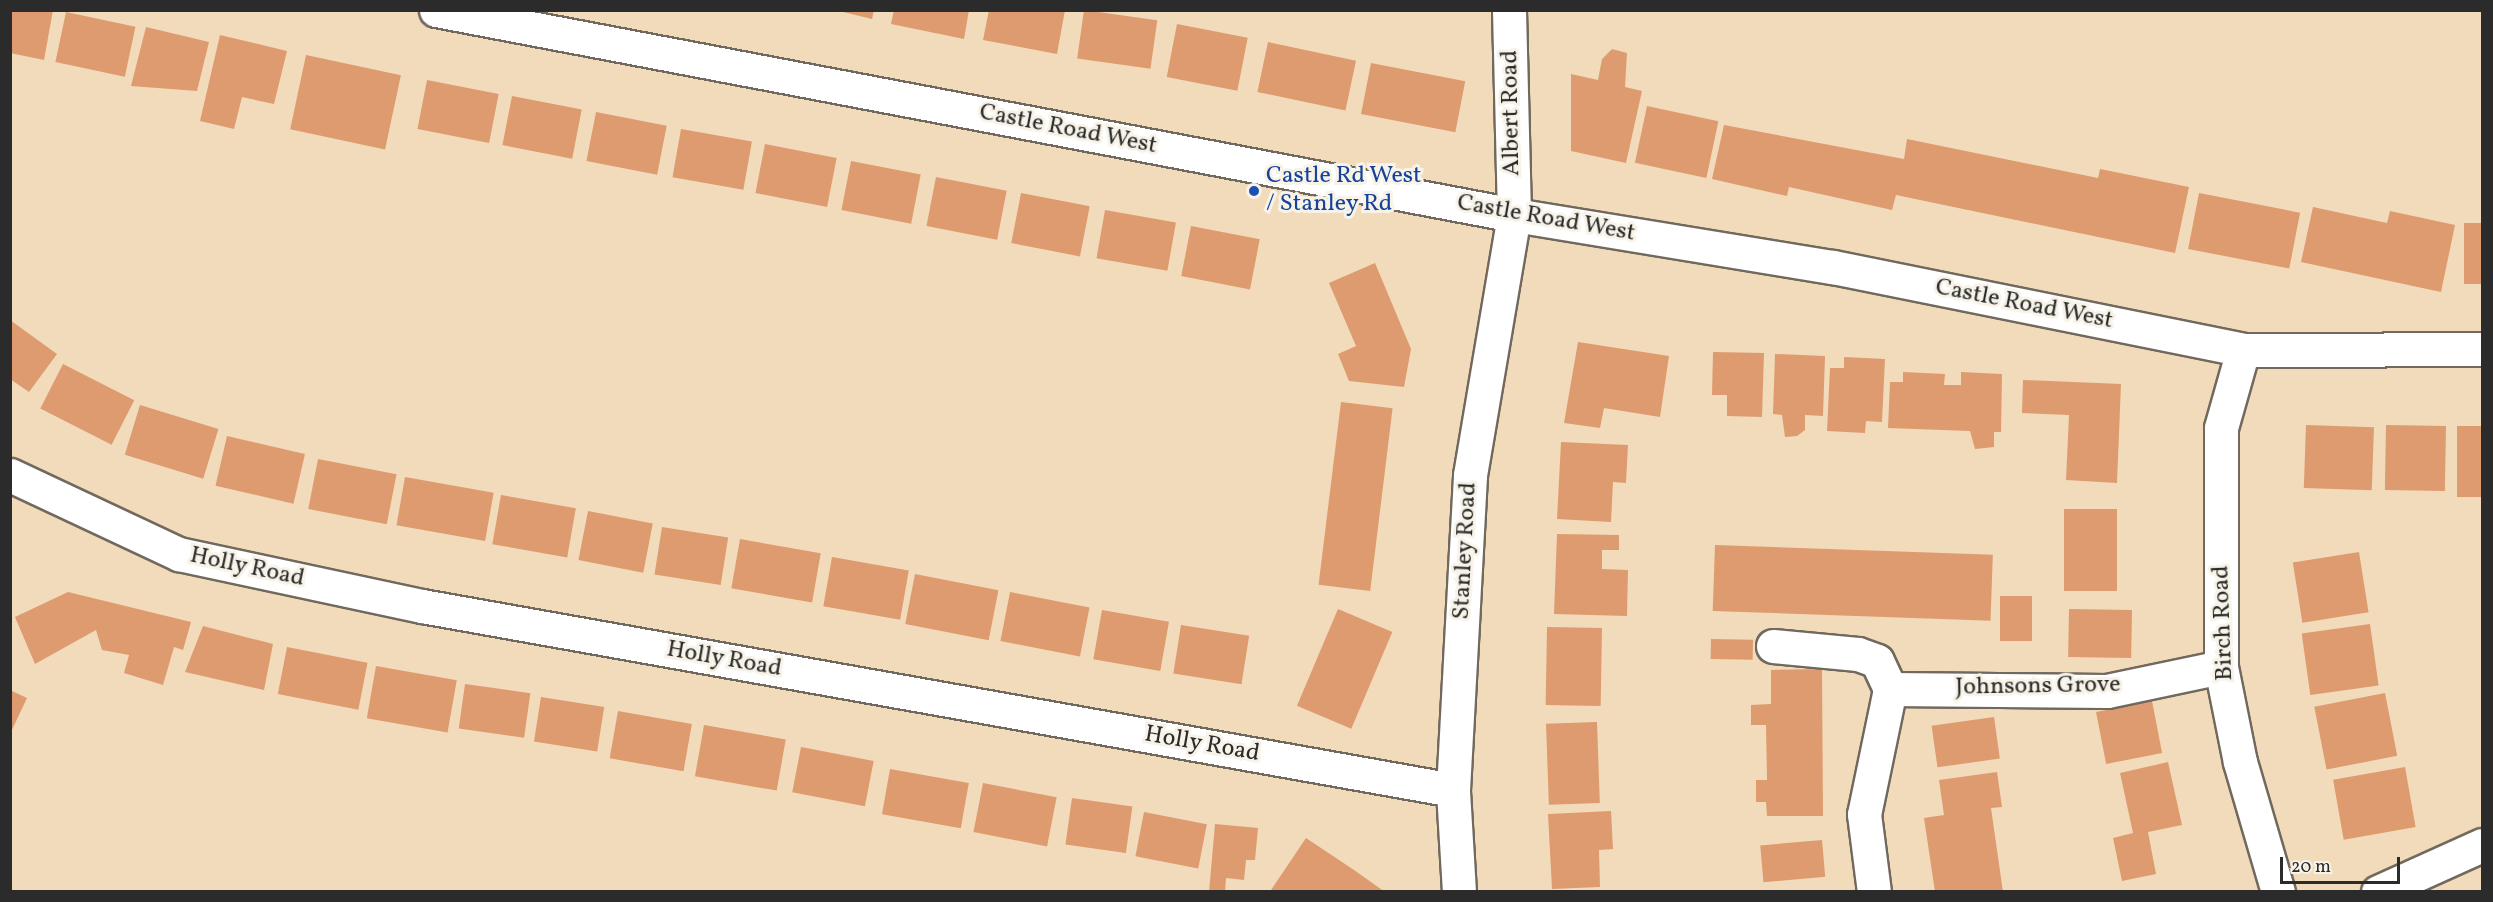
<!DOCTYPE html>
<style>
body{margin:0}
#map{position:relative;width:2493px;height:902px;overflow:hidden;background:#f2dbbb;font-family:Vollkorn,serif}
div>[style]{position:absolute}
.building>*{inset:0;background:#dd9b6f;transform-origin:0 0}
.roads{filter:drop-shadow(2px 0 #71695d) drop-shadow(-2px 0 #71695d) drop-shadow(0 2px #71695d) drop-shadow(0 -2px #71695d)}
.street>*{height:33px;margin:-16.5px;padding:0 16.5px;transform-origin:16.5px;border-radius:16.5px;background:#fff}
.dots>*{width:16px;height:16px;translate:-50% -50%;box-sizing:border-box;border:3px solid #f7f3e8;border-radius:50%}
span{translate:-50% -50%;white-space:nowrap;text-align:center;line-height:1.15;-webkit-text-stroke:6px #f7f3e8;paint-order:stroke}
.street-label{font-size:24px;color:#2b2b2b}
.transit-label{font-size:24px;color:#164399}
.left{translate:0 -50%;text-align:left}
.frame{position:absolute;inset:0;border:12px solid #2b2b2b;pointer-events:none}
.scale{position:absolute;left:2280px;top:857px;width:120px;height:27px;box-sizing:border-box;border:3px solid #2b2b2b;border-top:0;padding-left:8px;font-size:18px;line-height:21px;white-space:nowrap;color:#2b2b2b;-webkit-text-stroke:4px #f7f3e8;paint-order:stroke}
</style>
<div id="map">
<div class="building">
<div style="clip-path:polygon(10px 10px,53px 10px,44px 60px,10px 53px)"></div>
<div style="clip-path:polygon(835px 10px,874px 10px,872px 19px)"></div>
<div style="clip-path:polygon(894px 10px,969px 10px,964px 39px,891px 24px)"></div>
<div style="clip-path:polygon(989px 10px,1065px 10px,1057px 54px,983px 40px)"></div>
<div style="left:1084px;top:10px;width:74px;height:49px;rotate:8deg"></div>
<div style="left:66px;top:12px;width:71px;height:51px;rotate:12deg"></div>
<div style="left:1177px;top:24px;width:72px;height:54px;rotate:11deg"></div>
<div style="clip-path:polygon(146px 27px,209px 42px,197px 91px,131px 86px)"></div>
<div style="clip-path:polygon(220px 35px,287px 51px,274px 104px,242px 97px,234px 129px,200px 121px)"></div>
<div style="left:1268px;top:42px;width:90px;height:51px;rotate:12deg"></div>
<div style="clip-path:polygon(1612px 49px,1627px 53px,1625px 87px,1642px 91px,1626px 163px,1571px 151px,1571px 74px,1598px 80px,1602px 59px)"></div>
<div style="left:306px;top:55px;width:97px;height:76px;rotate:12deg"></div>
<div style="left:1371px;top:63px;width:96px;height:52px;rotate:11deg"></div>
<div style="left:427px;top:80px;width:73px;height:50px;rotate:11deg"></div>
<div style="left:512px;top:96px;width:71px;height:50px;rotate:11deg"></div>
<div style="left:1647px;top:106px;width:73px;height:58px;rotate:12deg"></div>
<div style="left:596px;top:112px;width:72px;height:50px;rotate:11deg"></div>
<div style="clip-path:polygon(1724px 125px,1904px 159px,1907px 139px,2098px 178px,2100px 169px,2189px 187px,2175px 253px,1896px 195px,1892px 210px,1789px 187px,1787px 196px,1712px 179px)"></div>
<div style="left:681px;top:129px;width:72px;height:49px;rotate:10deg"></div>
<div style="left:765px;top:144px;width:73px;height:50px;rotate:11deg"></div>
<div style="left:851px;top:161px;width:71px;height:50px;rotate:11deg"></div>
<div style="left:936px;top:177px;width:72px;height:50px;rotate:11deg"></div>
<div style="left:1021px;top:193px;width:70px;height:51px;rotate:11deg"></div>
<div style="left:2199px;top:193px;width:103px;height:57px;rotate:11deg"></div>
<div style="clip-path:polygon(2313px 207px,2387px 223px,2390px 211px,2455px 225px,2441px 292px,2301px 262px)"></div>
<div style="left:1105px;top:210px;width:72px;height:49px;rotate:10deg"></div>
<div style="left:2464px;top:223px;width:18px;height:61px"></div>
<div style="left:1191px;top:226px;width:70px;height:51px;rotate:11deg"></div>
<div style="clip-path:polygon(1375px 263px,1411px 349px,1404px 387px,1349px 381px,1338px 354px,1356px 346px,1329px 283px)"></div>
<div style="clip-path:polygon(10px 320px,57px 354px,29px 392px,10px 379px)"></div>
<div style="clip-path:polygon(1578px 342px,1669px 356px,1660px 417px,1604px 408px,1600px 428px,1564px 423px)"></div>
<div style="clip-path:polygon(1713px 352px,1764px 353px,1762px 417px,1727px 416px,1727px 395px,1712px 395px)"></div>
<div style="clip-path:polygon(1775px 354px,1825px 356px,1823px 416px,1805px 415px,1805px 430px,1797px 436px,1785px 437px,1782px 415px,1773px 414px)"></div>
<div style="clip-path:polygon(1844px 357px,1885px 359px,1882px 422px,1866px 421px,1865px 433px,1827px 431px,1830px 368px,1844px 368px)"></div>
<div style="left:63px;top:364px;width:80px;height:50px;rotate:27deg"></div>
<div style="clip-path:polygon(1903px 372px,1945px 374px,1944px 385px,1961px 385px,1961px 372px,2002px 374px,2001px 432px,1994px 432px,1994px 447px,1975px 449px,1970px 431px,1888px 428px,1890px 382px,1903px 382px)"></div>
<div style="clip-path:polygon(2023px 380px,2121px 384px,2117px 483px,2066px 480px,2069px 415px,2022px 413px)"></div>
<div style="left:1341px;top:402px;width:52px;height:184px;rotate:7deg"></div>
<div style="left:140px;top:405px;width:82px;height:52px;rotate:17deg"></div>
<div style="left:2306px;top:425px;width:68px;height:63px;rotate:2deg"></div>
<div style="left:2386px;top:425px;width:60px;height:65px;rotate:1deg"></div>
<div style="left:2457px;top:426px;width:25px;height:71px"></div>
<div style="left:227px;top:436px;width:80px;height:51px;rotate:13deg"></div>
<div style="clip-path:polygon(1561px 442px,1628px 445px,1626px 483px,1613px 482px,1611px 522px,1557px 519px)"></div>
<div style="left:318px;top:459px;width:80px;height:51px;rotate:11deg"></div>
<div style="left:405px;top:477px;width:90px;height:49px;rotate:10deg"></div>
<div style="left:501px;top:495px;width:76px;height:50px;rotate:10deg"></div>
<div style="left:2064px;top:509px;width:53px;height:82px"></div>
<div style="left:588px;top:511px;width:66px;height:50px;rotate:11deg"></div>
<div style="left:662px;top:527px;width:67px;height:48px;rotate:9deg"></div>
<div style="clip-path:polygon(1557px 534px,1619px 535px,1619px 550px,1602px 550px,1602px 569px,1628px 570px,1627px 616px,1554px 614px)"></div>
<div style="left:740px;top:539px;width:82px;height:50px;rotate:10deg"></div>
<div style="left:1715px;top:545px;width:278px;height:66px;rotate:2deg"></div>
<div style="left:2359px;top:552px;width:61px;height:67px;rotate:81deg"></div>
<div style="left:832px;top:557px;width:78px;height:50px;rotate:10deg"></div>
<div style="left:915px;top:574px;width:85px;height:51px;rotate:11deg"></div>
<div style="clip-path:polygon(68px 592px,191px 622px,183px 650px,174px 647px,163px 685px,124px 673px,129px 655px,102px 650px,96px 630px,35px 664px,15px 617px)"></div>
<div style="left:1010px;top:592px;width:81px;height:50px;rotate:11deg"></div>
<div style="left:2000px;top:596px;width:32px;height:45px"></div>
<div style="left:1338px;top:609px;width:59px;height:105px;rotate:23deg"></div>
<div style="left:2069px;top:609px;width:63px;height:48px;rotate:1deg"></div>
<div style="left:1102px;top:610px;width:68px;height:50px;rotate:10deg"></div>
<div style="left:2370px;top:624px;width:62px;height:69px;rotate:82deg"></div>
<div style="left:1181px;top:625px;width:69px;height:49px;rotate:9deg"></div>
<div style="clip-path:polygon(203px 626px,273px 644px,264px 690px,185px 672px)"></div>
<div style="left:1547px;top:627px;width:55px;height:78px;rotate:1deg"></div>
<div style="left:1711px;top:639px;width:42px;height:20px;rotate:1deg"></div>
<div style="left:287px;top:647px;width:82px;height:48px;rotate:11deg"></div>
<div style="left:376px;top:666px;width:82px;height:53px;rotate:10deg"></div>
<div style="clip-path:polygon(1822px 669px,1823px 816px,1767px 816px,1766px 802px,1756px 802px,1756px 780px,1767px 780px,1766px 725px,1751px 725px,1751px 705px,1771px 704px,1771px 670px)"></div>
<div style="left:465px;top:684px;width:66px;height:45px;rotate:8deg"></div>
<div style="clip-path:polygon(10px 690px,27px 698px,10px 734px)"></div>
<div style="left:2385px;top:693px;width:64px;height:72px;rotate:79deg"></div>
<div style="left:541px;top:697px;width:64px;height:45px;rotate:9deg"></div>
<div style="left:2152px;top:701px;width:53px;height:57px;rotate:79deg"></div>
<div style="left:618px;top:711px;width:75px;height:48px;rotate:10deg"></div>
<div style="left:1994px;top:717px;width:42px;height:63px;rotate:82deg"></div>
<div style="left:1597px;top:722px;width:81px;height:51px;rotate:88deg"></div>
<div style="left:704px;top:725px;width:83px;height:52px;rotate:10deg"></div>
<div style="left:801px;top:747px;width:74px;height:46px;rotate:11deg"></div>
<div style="clip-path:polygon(2168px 762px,2182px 825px,2148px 832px,2156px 874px,2122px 881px,2113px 838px,2133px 833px,2120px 773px)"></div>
<div style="left:2405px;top:767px;width:61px;height:73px;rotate:80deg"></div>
<div style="left:890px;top:769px;width:80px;height:46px;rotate:10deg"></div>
<div style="clip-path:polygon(1997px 772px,2002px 807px,1991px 808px,2003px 892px,1935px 892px,1924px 818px,1944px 815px,1939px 780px)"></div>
<div style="left:983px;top:783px;width:75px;height:50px;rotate:11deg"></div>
<div style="left:1072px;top:798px;width:61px;height:47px;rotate:8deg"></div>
<div style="clip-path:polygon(1611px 811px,1613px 849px,1599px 850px,1600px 887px,1552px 889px,1548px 814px)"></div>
<div style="left:1144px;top:812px;width:64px;height:45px;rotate:11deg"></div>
<div style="clip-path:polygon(1215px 824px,1258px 828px,1255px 860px,1246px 860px,1244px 880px,1226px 878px,1225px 892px,1209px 892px)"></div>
<div style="clip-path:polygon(1306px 838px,1354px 870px,1385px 892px,1271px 890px)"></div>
<div style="left:1822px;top:840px;width:37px;height:62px;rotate:85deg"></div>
</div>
<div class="roads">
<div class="street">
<div style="left:436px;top:10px;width:1097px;rotate:10.77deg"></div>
<div style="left:1514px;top:215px;width:323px;rotate:9.3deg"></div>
<div style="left:1833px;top:267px;width:418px;rotate:11.4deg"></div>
<div style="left:2243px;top:350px;width:239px;rotate:-0.2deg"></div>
<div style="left:2243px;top:350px;width:81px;rotate:105.8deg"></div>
<div style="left:2221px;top:428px;width:239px;rotate:90deg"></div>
<div style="left:2221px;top:667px;width:97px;rotate:78.7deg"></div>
<div style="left:2240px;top:762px;width:135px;rotate:73.7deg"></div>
<div style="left:10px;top:475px;width:187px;rotate:25.1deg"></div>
<div style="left:179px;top:554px;width:249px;rotate:12.1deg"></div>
<div style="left:422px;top:606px;width:1047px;rotate:10.12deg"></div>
<div style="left:1773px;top:646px;width:85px;rotate:5.4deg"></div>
<div style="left:1858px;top:654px;width:20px;rotate:20deg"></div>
<div style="left:1877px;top:661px;width:31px;rotate:65deg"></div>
<div style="left:1890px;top:689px;width:128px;rotate:101.7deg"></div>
<div style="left:1864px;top:814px;width:79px;rotate:82.7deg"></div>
<div style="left:1890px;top:689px;width:217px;rotate:0.5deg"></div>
<div style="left:2107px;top:691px;width:116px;rotate:-11.9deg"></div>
<div style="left:1459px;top:892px;width:102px;rotate:-93.4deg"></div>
<div style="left:1453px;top:790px;width:315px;rotate:-86.9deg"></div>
<div style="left:1470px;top:475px;width:264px;rotate:-80.4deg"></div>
<div style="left:1514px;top:215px;width:205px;rotate:-91.4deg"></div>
<div style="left:2378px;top:892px;width:114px;rotate:-24.3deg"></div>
</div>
</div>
<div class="dots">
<div style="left:1254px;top:191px;background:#1a4fb4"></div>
</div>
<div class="street-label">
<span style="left:1512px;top:113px;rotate:-91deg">Albert Road</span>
<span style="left:1068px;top:130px;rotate:11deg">Castle Road West</span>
<span style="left:1546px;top:219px;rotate:10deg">Castle Road West</span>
<span style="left:2024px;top:305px;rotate:11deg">Castle Road West</span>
<span style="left:1466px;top:551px;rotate:-87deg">Stanley Road</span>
<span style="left:247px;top:568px;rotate:12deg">Holly Road</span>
<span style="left:2224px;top:623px;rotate:-92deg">Birch Road</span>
<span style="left:724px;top:660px;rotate:10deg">Holly Road</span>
<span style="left:2038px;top:687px;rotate:-1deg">Johnsons Grove</span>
<span style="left:1202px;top:745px;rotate:10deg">Holly Road</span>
</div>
<div class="transit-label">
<span class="left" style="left:1266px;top:191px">Castle Rd West<br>/ Stanley Rd</span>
</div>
<div class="frame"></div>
<div class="scale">20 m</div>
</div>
